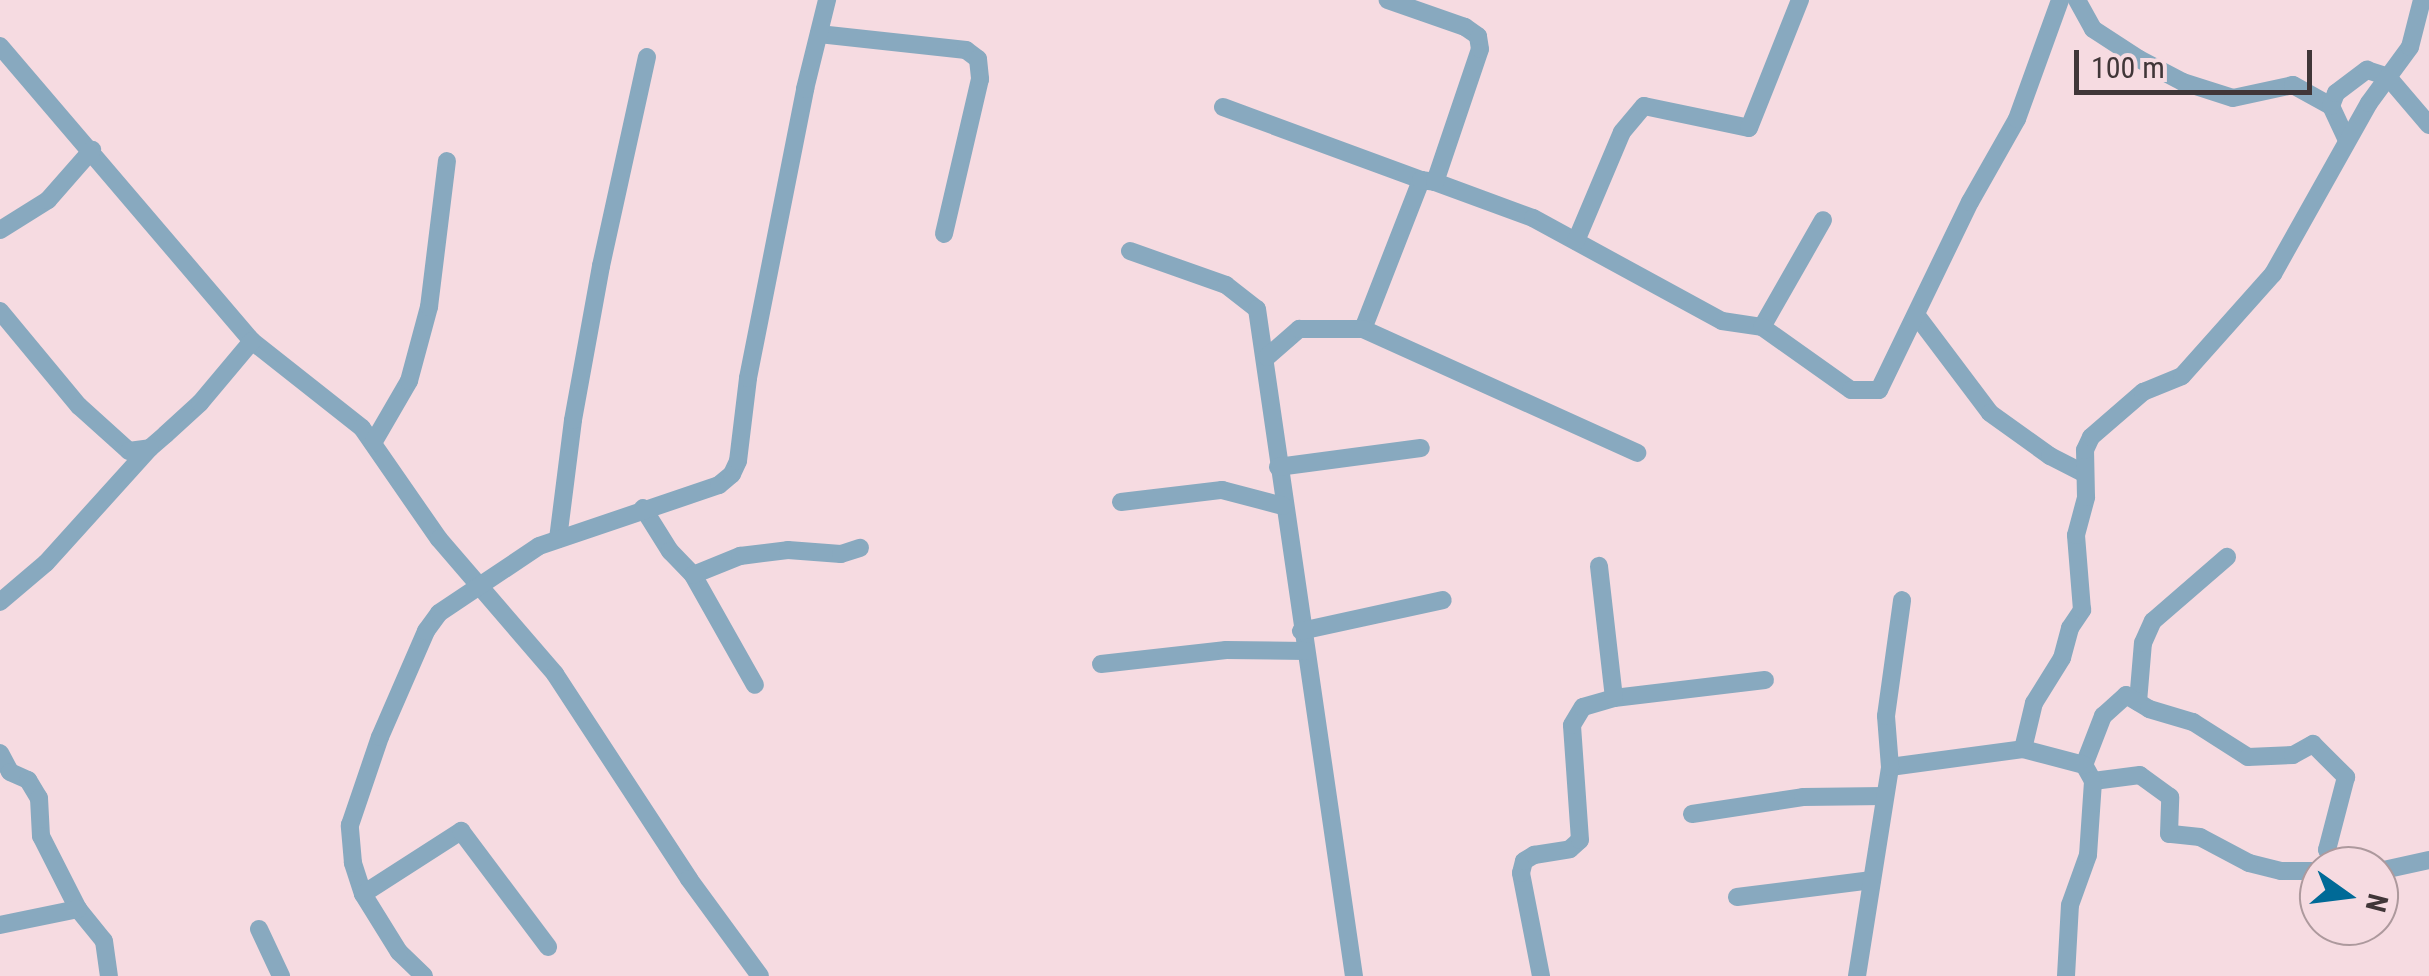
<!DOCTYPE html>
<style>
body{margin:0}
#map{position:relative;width:2429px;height:976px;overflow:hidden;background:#f6dbe1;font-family:"Roboto Condensed",sans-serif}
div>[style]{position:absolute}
.street>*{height:18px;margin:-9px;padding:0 9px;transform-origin:9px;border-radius:9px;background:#88a9bf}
span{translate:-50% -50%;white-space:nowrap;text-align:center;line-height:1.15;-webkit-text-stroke:8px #f6dbe1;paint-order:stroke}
.north{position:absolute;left:2299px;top:846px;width:100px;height:100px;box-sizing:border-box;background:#f6dbe1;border:2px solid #ad999d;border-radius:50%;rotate:104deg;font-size:28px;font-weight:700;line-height:40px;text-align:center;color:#403638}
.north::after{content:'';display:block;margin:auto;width:35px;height:45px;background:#006a97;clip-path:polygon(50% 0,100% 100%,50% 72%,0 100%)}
.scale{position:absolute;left:2074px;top:50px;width:238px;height:45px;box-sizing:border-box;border:5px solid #403638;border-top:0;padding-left:12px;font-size:30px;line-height:35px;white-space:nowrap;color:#403638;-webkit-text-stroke:8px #f6dbe1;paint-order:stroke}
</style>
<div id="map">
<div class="street">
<div style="left:2077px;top:0;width:33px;rotate:61deg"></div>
<div style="left:2093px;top:29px;width:55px;rotate:33.1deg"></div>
<div style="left:2139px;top:59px;width:50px;rotate:27.6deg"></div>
<div style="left:2183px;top:82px;width:52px;rotate:17.7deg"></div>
<div style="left:2233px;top:98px;width:61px;rotate:-12.2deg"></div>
<div style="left:2293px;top:85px;width:43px;rotate:28.9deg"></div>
<div style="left:2331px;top:106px;width:38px;rotate:65deg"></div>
<div style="left:819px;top:34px;width:148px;rotate:6.2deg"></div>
<div style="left:966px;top:50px;width:15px;rotate:37deg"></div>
<div style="left:978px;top:59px;width:20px;rotate:84deg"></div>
<div style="left:980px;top:79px;width:159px;rotate:103.1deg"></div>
<div style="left:0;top:46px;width:388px;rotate:49.5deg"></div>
<div style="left:252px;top:341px;width:140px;rotate:38.3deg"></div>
<div style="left:362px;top:428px;width:135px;rotate:55.3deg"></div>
<div style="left:439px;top:539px;width:178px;rotate:49.3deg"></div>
<div style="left:555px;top:674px;width:245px;rotate:56.8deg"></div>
<div style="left:689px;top:879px;width:120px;rotate:53.8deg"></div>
<div style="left:2331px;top:106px;width:14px;rotate:-69deg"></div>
<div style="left:2336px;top:93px;width:39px;rotate:-37deg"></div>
<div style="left:2367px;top:70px;width:22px;rotate:18deg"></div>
<div style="left:2388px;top:77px;width:63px;rotate:49.5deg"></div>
<div style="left:1223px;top:107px;width:211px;rotate:20.2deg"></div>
<div style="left:1435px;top:182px;width:104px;rotate:20.2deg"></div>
<div style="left:1533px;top:218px;width:215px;rotate:28.6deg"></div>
<div style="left:1722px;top:321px;width:40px;rotate:8.5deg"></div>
<div style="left:1762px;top:327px;width:123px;rotate:-60.3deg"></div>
<div style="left:0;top:230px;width:57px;rotate:-32deg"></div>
<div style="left:48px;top:200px;width:67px;rotate:-48.7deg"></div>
<div style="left:1576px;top:241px;width:118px;rotate:-67.1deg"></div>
<div style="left:1622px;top:132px;width:34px;rotate:-50deg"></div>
<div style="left:1644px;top:106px;width:107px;rotate:11.8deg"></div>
<div style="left:1749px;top:128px;width:138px;rotate:-68.3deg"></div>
<div style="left:1130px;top:251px;width:102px;rotate:19.5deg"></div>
<div style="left:1226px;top:285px;width:39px;rotate:38deg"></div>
<div style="left:1257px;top:309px;width:674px;rotate:81.73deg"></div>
<div style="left:0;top:311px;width:124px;rotate:50.3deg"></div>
<div style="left:79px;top:406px;width:67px;rotate:42deg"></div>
<div style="left:129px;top:451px;width:21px;rotate:-8deg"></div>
<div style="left:150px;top:448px;width:21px;rotate:-41deg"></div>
<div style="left:166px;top:434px;width:46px;rotate:-42.4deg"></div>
<div style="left:200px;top:403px;width:81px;rotate:-50deg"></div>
<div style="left:1917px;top:316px;width:121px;rotate:53deg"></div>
<div style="left:1990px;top:413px;width:74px;rotate:35.6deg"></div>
<div style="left:2050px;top:456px;width:39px;rotate:27deg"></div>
<div style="left:1762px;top:327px;width:109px;rotate:35.3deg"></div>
<div style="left:1851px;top:390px;width:28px"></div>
<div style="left:1879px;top:390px;width:209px;rotate:-64.2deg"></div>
<div style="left:1970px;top:202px;width:95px;rotate:-60.5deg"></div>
<div style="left:2017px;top:119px;width:127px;rotate:-70.1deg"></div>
<div style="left:1363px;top:329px;width:160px;rotate:-68.7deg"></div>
<div style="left:1421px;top:180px;width:14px;rotate:8deg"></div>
<div style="left:1435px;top:182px;width:140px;rotate:-71.3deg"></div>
<div style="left:1480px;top:49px;width:13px;rotate:-99deg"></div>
<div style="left:1478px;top:36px;width:16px;rotate:-145deg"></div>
<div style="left:1465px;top:27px;width:82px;rotate:-160.7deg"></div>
<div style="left:1267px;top:357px;width:43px;rotate:-41.2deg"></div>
<div style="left:1299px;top:329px;width:64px"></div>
<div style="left:1363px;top:329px;width:301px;rotate:24.3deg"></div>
<div style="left:373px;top:443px;width:72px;rotate:-59.9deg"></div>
<div style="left:409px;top:381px;width:77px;rotate:-74.9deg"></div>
<div style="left:429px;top:307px;width:147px;rotate:-83deg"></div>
<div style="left:1278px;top:467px;width:144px;rotate:-7.6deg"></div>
<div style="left:1121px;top:502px;width:102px;rotate:-6.8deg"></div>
<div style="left:1222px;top:490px;width:63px;rotate:14.7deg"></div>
<div style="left:643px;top:508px;width:51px;rotate:57.9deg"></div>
<div style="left:670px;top:551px;width:33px;rotate:46deg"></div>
<div style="left:693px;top:575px;width:126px;rotate:60.6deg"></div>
<div style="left:558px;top:539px;width:120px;rotate:-82.8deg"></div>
<div style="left:573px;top:420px;width:157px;rotate:-79.7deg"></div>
<div style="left:601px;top:266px;width:214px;rotate:-77.6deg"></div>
<div style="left:693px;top:575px;width:51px;rotate:-22deg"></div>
<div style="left:740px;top:556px;width:48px;rotate:-7.1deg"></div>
<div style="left:788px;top:550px;width:53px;rotate:4.3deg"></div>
<div style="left:841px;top:554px;width:20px;rotate:-18deg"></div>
<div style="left:0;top:602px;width:60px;rotate:-40.3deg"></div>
<div style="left:46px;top:563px;width:155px;rotate:-47.9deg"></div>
<div style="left:1301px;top:631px;width:145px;rotate:-12.3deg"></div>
<div style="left:1101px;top:664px;width:126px;rotate:-6.4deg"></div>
<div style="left:1226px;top:650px;width:80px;rotate:0.7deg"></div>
<div style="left:1614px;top:698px;width:152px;rotate:-6.8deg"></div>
<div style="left:2138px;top:702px;width:59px;rotate:-85.2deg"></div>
<div style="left:2143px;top:643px;width:24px;rotate:-66deg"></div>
<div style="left:2153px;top:621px;width:98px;rotate:-40.9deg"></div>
<div style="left:0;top:753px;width:21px;rotate:62deg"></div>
<div style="left:10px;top:772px;width:20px;rotate:24deg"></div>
<div style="left:28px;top:780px;width:21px;rotate:59deg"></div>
<div style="left:39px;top:798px;width:38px;rotate:87deg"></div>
<div style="left:41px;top:836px;width:82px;rotate:63.1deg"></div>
<div style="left:78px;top:909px;width:41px;rotate:50.9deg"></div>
<div style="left:104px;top:941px;width:35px;rotate:82deg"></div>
<div style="left:2084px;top:765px;width:53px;rotate:-68.8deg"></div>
<div style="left:2103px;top:716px;width:31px;rotate:-42deg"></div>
<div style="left:2126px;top:695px;width:27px;rotate:31deg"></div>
<div style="left:2149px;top:709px;width:46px;rotate:16.5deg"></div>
<div style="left:2193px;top:722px;width:65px;rotate:32.5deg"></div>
<div style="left:2248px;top:757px;width:45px;rotate:-2.5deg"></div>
<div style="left:2293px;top:755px;width:23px;rotate:-29deg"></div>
<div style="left:2313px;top:744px;width:47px;rotate:45deg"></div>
<div style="left:2346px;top:777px;width:75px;rotate:104.6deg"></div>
<div style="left:2327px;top:850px;width:18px;rotate:61deg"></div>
<div style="left:1890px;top:767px;width:134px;rotate:-7.7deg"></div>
<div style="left:1692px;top:814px;width:112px;rotate:-8.7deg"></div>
<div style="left:1803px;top:797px;width:82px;rotate:-0.7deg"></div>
<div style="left:2319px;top:871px;width:38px;rotate:180deg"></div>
<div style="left:2281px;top:871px;width:33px;rotate:-166deg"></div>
<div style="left:2249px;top:863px;width:55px;rotate:-152deg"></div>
<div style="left:2200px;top:837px;width:31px;rotate:-174deg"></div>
<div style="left:2169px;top:834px;width:37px;rotate:-88deg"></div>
<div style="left:2170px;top:797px;width:37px;rotate:-144deg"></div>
<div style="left:2140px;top:775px;width:47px;rotate:172.7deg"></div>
<div style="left:2093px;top:781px;width:18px;rotate:-119deg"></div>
<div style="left:2084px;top:765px;width:63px;rotate:-165.3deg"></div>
<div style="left:2023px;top:749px;width:47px;rotate:-76.6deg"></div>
<div style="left:2034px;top:703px;width:53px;rotate:-58.1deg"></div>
<div style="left:2062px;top:658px;width:31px;rotate:-75deg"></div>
<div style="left:2070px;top:628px;width:22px;rotate:-56deg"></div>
<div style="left:2082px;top:610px;width:75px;rotate:-94.6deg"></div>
<div style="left:2076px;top:535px;width:39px;rotate:-75deg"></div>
<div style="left:2086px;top:497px;width:47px;rotate:-91.2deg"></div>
<div style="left:2085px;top:450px;width:14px;rotate:-65deg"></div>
<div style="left:2091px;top:437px;width:69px;rotate:-40.9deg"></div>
<div style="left:2143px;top:392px;width:42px;rotate:-22.3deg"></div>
<div style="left:2182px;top:376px;width:137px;rotate:-48.3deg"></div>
<div style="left:2273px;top:274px;width:196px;rotate:-60.7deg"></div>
<div style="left:2369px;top:103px;width:69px;rotate:-53.8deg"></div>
<div style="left:2410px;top:47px;width:49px;rotate:-75.7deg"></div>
<div style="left:2379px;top:871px;width:51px;rotate:-12.4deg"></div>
<div style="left:363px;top:894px;width:33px;rotate:-108deg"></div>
<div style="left:353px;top:863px;width:38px;rotate:-95deg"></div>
<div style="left:350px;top:825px;width:93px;rotate:-71.2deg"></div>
<div style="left:380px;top:737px;width:116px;rotate:-66.5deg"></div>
<div style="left:426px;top:631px;width:22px;rotate:-54deg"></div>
<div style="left:439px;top:613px;width:120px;rotate:-33.8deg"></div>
<div style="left:539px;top:546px;width:190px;rotate:-18.7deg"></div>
<div style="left:719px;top:485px;width:17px;rotate:-40deg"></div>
<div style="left:732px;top:474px;width:14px;rotate:-65deg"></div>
<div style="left:738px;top:461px;width:84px;rotate:-83.1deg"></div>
<div style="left:748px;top:378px;width:295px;rotate:-78.8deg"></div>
<div style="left:805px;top:89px;width:92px;rotate:-76.1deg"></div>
<div style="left:1737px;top:897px;width:136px;rotate:-7.2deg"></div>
<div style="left:0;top:925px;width:80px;rotate:-11.6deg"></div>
<div style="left:259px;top:929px;width:52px;rotate:64.9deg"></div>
<div style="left:424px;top:976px;width:35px;rotate:-136deg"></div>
<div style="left:399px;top:952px;width:68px;rotate:-121.8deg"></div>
<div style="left:363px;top:894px;width:117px;rotate:-32.7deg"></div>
<div style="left:461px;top:831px;width:145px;rotate:53.1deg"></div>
<div style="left:1541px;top:976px;width:105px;rotate:-101deg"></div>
<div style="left:1521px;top:873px;width:12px;rotate:-76deg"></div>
<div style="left:1524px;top:861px;width:12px;rotate:-31deg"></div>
<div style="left:1534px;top:855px;width:36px;rotate:-9deg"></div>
<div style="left:1570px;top:849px;width:13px;rotate:-42deg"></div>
<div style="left:1580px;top:840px;width:115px;rotate:-94deg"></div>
<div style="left:1572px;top:725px;width:21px;rotate:-59deg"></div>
<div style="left:1583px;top:707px;width:32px;rotate:-16deg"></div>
<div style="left:1614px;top:698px;width:133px;rotate:-96.5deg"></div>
<div style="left:1857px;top:976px;width:212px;rotate:-81deg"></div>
<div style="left:1890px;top:767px;width:51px;rotate:-94.5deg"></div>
<div style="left:1886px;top:716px;width:117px;rotate:-82.1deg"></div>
<div style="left:2066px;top:976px;width:71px;rotate:-86.8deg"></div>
<div style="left:2070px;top:905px;width:53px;rotate:-70.2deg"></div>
<div style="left:2088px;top:855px;width:74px;rotate:-86.1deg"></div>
</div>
<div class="north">N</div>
<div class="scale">100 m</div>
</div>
